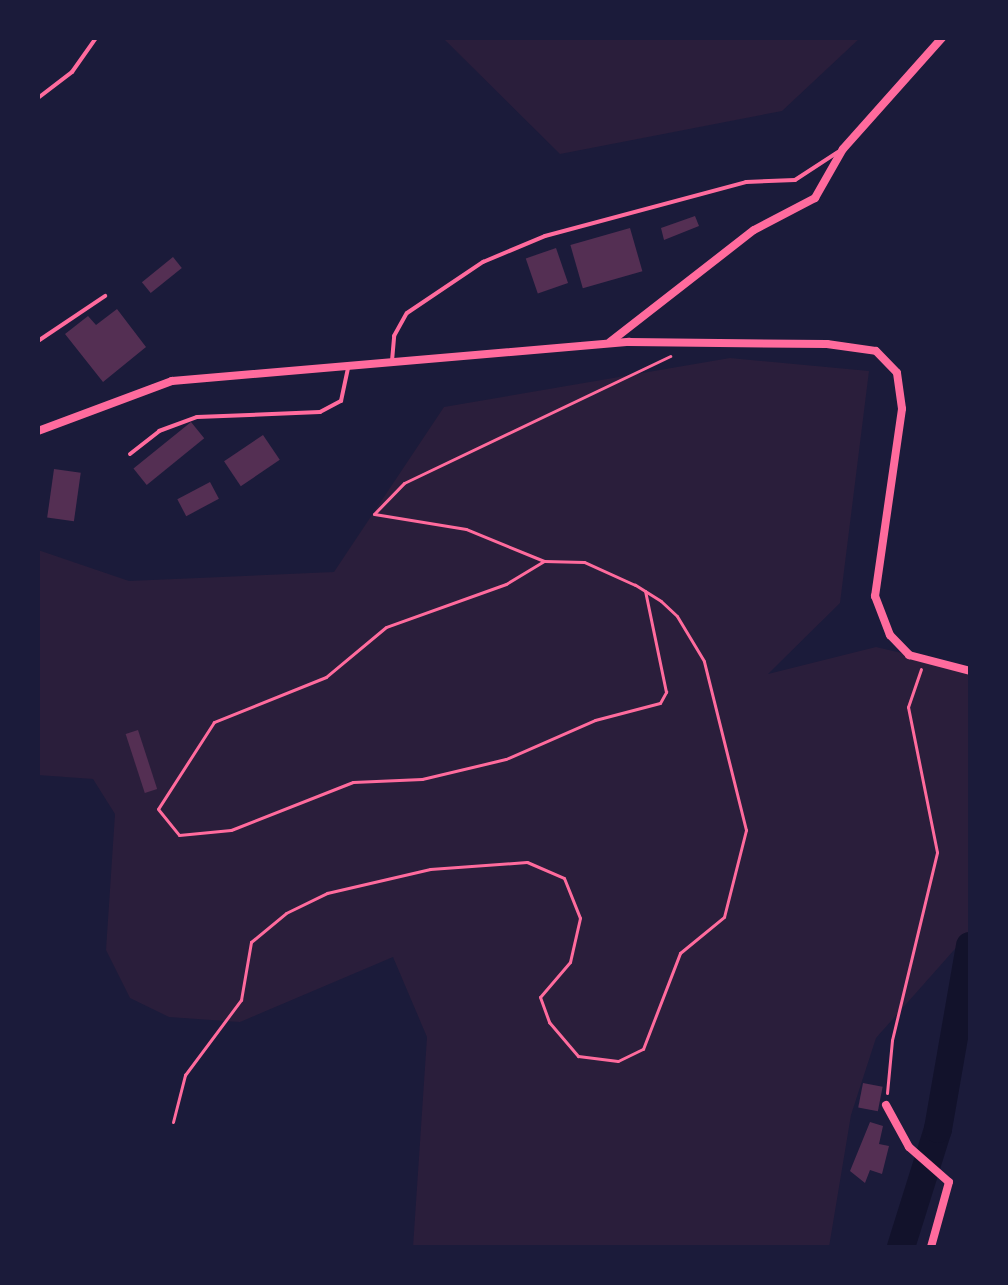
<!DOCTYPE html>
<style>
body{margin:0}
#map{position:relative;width:1008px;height:1285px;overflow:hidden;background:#1b1b3a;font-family:"Source Sans 3",sans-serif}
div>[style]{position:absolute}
.green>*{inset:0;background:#2a1e3b}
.river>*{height:28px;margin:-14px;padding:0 14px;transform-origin:14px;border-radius:14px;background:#12122b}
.building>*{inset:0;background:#542f53;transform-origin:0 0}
.path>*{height:3px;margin:-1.5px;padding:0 1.5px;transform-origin:1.5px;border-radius:1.5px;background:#ff6b9d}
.service>*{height:4px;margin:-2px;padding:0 2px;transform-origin:2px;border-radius:2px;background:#ff6b9d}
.minor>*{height:8px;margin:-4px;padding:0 4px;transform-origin:4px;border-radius:4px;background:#ff6b9d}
span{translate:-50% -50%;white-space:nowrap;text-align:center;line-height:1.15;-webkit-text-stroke:7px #1b1b3a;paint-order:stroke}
.frame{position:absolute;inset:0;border:40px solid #1b1b3a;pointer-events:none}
</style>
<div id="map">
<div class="green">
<div style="clip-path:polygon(443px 38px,860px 38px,782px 111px,560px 154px)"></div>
<div style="clip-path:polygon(730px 358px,869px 371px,840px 603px,768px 674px,876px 647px,970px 669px,970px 932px,876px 1038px,851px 1115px,829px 1247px,413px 1247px,427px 1037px,393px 957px,240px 1022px,169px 1017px,130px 998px,106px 950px,115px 814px,93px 779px,38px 775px,38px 550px,129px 581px,334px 572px,444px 407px)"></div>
</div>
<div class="river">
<div style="left:901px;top:1247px;width:124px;rotate:-72.6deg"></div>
<div style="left:938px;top:1129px;width:186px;rotate:-80.1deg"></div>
</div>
<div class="building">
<div style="clip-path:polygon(695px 216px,699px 226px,664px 240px,661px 228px)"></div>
<div style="left:630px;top:228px;width:45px;height:62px;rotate:74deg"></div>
<div style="left:556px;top:248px;width:37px;height:32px;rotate:71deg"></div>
<div style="left:173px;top:257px;width:14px;height:40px;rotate:51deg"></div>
<div style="clip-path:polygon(117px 309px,146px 347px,103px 382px,65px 334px,88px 316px,96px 325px)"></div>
<div style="left:191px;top:422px;width:21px;height:74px;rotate:51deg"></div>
<div style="left:263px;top:435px;width:30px;height:47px;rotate:56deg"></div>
<div style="left:54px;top:469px;width:27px;height:49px;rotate:8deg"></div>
<div style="left:210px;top:482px;width:19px;height:37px;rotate:62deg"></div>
<div style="left:138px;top:730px;width:62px;height:13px;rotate:72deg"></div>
<div style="left:863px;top:1083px;width:20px;height:25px;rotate:11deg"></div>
<div style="clip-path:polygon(870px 1122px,883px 1126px,879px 1144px,889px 1146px,882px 1174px,870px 1170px,865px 1183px,850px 1171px)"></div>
</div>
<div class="path">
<div style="left:544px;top:561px;width:84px;rotate:-157.7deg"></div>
<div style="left:466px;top:529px;width:93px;rotate:-170.7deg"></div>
<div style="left:374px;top:514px;width:43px;rotate:-45.9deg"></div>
<div style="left:404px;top:483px;width:295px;rotate:-25.5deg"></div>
<div style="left:887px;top:1093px;width:53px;rotate:-84.6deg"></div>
<div style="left:892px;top:1040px;width:193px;rotate:-76.5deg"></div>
<div style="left:937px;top:852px;width:148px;rotate:-101.3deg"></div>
<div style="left:908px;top:707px;width:40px;rotate:-71.1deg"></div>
<div style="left:173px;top:1122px;width:49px;rotate:-75.7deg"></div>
<div style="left:185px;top:1075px;width:94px;rotate:-53.3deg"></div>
<div style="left:241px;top:1000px;width:59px;rotate:-80.2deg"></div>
<div style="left:251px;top:942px;width:45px;rotate:-39.6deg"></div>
<div style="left:286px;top:913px;width:46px;rotate:-26deg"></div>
<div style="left:327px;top:893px;width:106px;rotate:-13.1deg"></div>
<div style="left:430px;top:869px;width:97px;rotate:-4.1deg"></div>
<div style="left:527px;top:862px;width:40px;rotate:23.4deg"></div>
<div style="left:564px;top:878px;width:43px;rotate:68.2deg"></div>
<div style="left:580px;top:918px;width:45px;rotate:102.8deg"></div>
<div style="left:570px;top:962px;width:46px;rotate:130.6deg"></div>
<div style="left:540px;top:997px;width:27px;rotate:70deg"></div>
<div style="left:549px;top:1022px;width:45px;rotate:49.5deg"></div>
<div style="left:578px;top:1056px;width:40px;rotate:7.1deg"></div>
<div style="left:618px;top:1061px;width:28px;rotate:-26deg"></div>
<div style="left:643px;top:1049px;width:103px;rotate:-68.9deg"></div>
<div style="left:680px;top:953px;width:57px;rotate:-39.3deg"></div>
<div style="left:724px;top:917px;width:90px;rotate:-75.8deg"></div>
<div style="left:746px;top:830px;width:174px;rotate:-104deg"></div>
<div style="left:704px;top:661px;width:52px;rotate:-121deg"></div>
<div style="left:677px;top:616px;width:22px;rotate:-137deg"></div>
<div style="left:661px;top:601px;width:31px;rotate:-148deg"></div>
<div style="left:635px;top:585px;width:56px;rotate:-155.7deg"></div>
<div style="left:584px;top:562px;width:40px;rotate:-178.6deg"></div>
<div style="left:544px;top:561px;width:44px;rotate:148.8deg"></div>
<div style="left:506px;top:584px;width:127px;rotate:160.3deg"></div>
<div style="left:386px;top:627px;width:78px;rotate:140.2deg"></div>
<div style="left:326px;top:677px;width:121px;rotate:158.1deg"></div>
<div style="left:214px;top:722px;width:103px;rotate:122.8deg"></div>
<div style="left:158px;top:809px;width:33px;rotate:51deg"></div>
<div style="left:179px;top:835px;width:52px;rotate:-5.5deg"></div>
<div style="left:231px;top:830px;width:131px;rotate:-21.5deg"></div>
<div style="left:353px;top:782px;width:69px;rotate:-2.5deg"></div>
<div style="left:422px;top:779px;width:86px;rotate:-13.4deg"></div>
<div style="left:506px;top:759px;width:97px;rotate:-23.7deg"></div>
<div style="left:595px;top:720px;width:67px;rotate:-14.7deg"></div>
<div style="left:660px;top:703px;width:13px;rotate:-61deg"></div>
<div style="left:666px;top:692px;width:103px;rotate:-101.7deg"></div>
</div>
<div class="service">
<div style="left:38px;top:98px;width:43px;rotate:-37.4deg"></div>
<div style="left:72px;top:72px;width:42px;rotate:-54.8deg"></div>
<div style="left:38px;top:341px;width:81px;rotate:-33.9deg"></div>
<div style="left:392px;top:361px;width:25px;rotate:-85deg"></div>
<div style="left:394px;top:336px;width:26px;rotate:-61deg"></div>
<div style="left:407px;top:313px;width:92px;rotate:-33.9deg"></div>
<div style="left:483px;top:262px;width:67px;rotate:-22.8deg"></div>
<div style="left:545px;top:236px;width:208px;rotate:-15deg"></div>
<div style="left:746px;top:182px;width:49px;rotate:-2.3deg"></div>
<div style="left:795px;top:180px;width:51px;rotate:-33.1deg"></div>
<div style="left:130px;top:454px;width:37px;rotate:-38deg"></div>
<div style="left:159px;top:431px;width:40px;rotate:-20.2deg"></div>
<div style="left:197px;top:417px;width:123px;rotate:-2.3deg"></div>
<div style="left:320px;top:412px;width:24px;rotate:-28deg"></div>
<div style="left:341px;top:401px;width:33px;rotate:-78deg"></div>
</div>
<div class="minor">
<div style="left:610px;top:342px;width:182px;rotate:-37.9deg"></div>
<div style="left:754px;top:230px;width:69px;rotate:-27.7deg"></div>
<div style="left:815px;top:198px;width:56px;rotate:-60.3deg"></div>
<div style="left:843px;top:149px;width:149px;rotate:-48.3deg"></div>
<div style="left:38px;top:431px;width:143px;rotate:-20.5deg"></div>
<div style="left:172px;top:381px;width:459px;rotate:-4.9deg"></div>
<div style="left:629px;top:342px;width:198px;rotate:0.6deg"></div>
<div style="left:827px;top:344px;width:49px;rotate:8.1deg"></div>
<div style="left:876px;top:351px;width:30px;rotate:46deg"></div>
<div style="left:897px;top:373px;width:36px;rotate:82deg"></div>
<div style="left:902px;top:409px;width:189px;rotate:98.2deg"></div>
<div style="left:875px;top:596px;width:42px;rotate:69deg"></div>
<div style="left:890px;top:635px;width:28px;rotate:46deg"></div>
<div style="left:909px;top:655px;width:63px;rotate:14.7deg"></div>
<div style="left:886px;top:1105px;width:48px;rotate:61.3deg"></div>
<div style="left:909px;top:1147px;width:53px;rotate:41.2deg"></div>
<div style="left:949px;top:1182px;width:67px;rotate:105.5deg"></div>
</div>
<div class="frame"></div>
</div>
